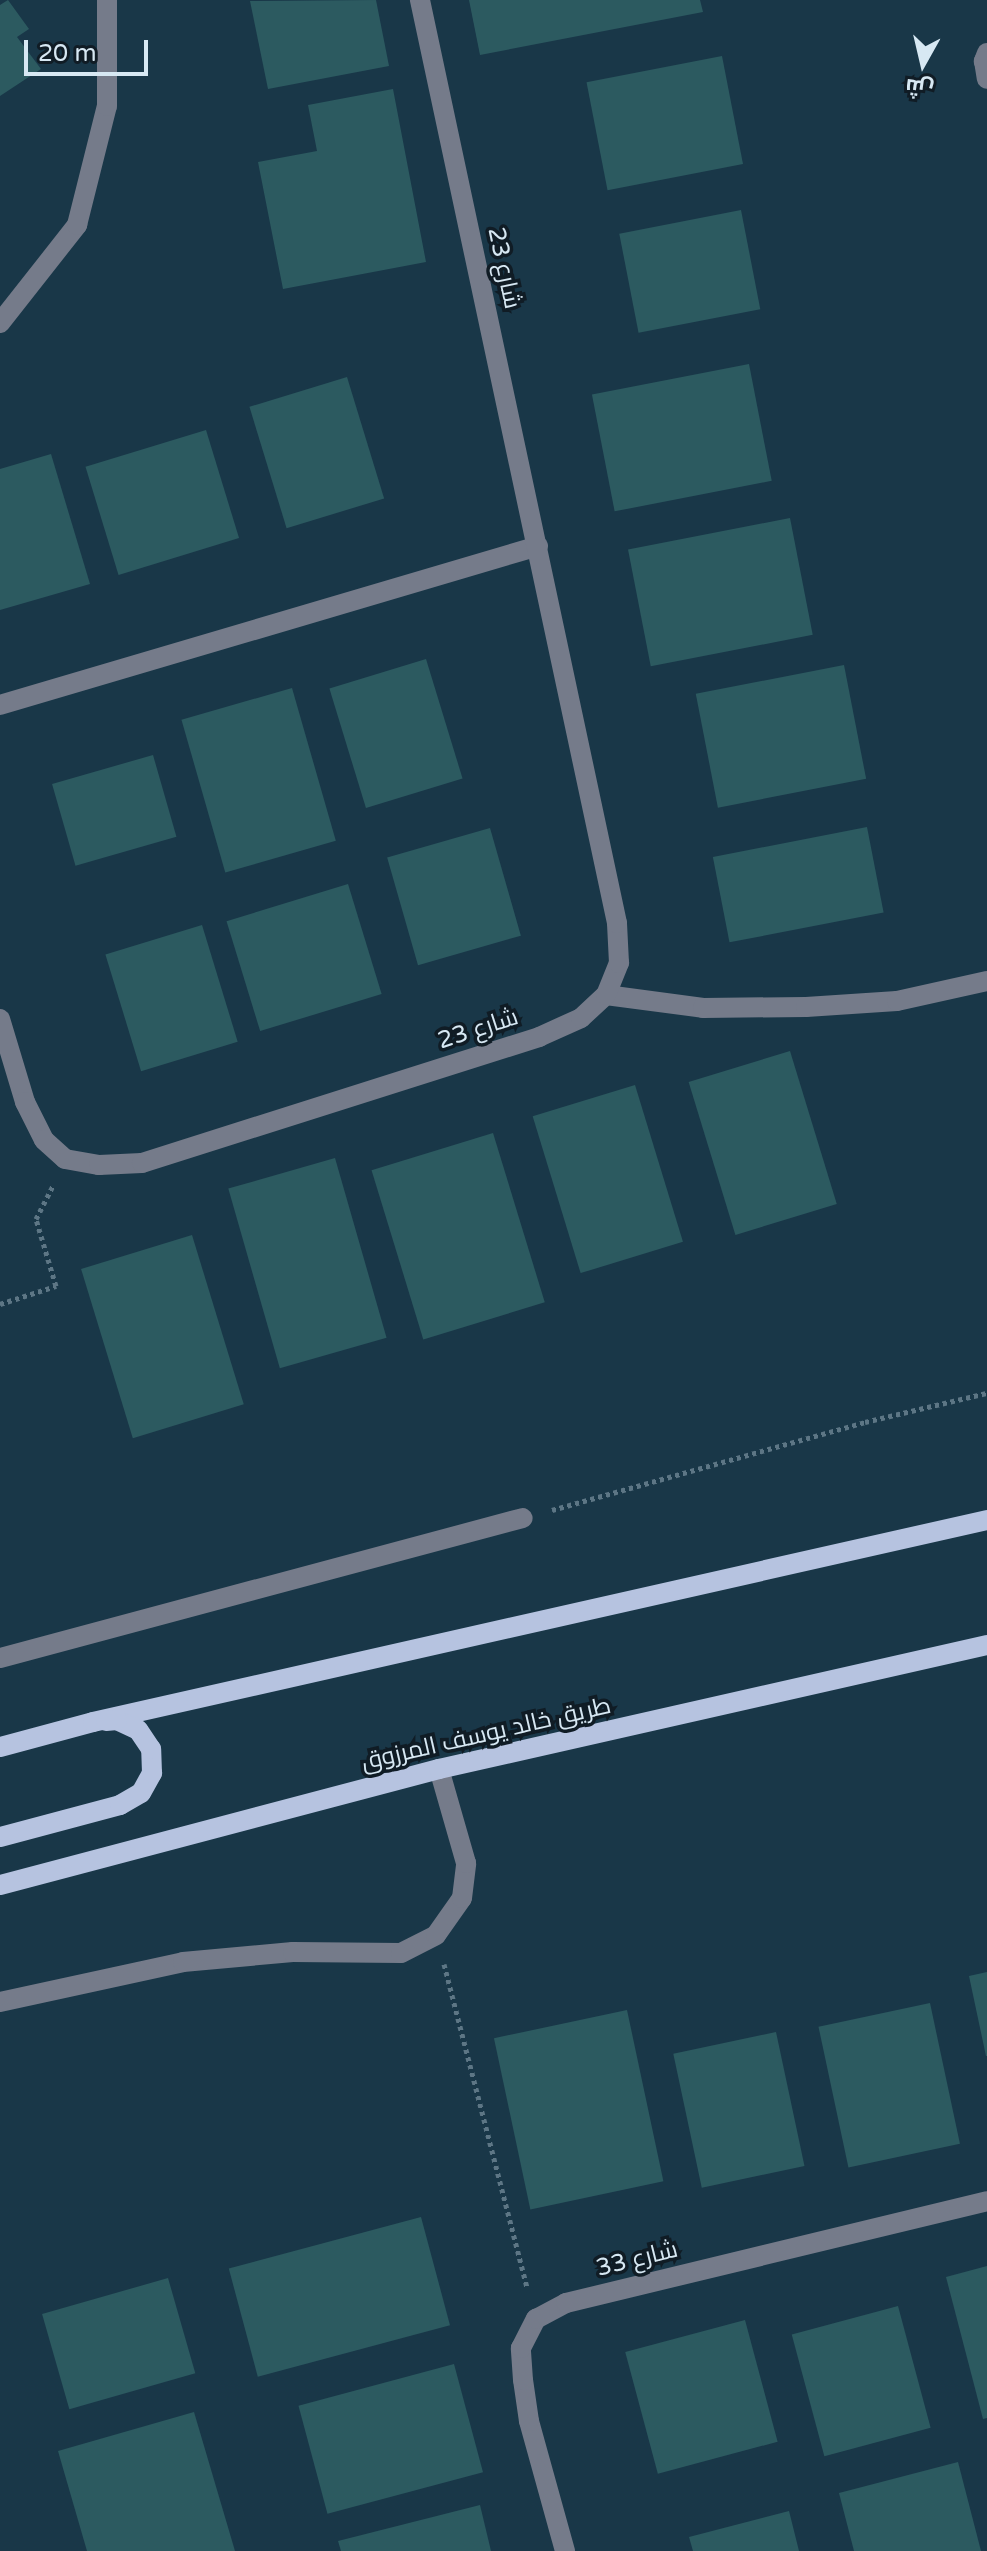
<!DOCTYPE html>
<meta charset="utf-8">
<style>
body{margin:0}
#map{position:relative;width:987px;height:2551px;overflow:hidden;background:#193748;font-family:"Varela Round",Cairo,sans-serif}
div>[style]{position:absolute}
.building>*{inset:0;background:#2c5a60;transform-origin:0 0}
.path>*{height:5px;margin-top:-2.5px;transform-origin:0;background:repeating-linear-gradient(90deg,#5d7685 0 4px,transparent 0 8px)}
.minor>*{height:20px;margin:-10px;padding:0 10px;transform-origin:10px;border-radius:10px;background:#757b8a}
.major>*{height:20px;margin:-10px;padding:0 10px;transform-origin:10px;border-radius:10px;background:#b6c3e0}
span{translate:-50% -50%;white-space:nowrap;text-align:center;line-height:1.15;-webkit-text-stroke:7px #101c25;paint-order:stroke}
.street-label{font-size:24px;color:#d7e8f3}
.north{position:absolute;left:883px;top:24px;width:80px;height:80px;-webkit-text-stroke:6px #101c25;paint-order:stroke;rotate:188deg;font-size:22px;font-weight:700;line-height:32px;text-align:center;color:#d7e8f3}
.north::after{content:'';display:block;margin:auto;width:28px;height:36px;background:#d7e8f3;clip-path:polygon(50% 0,100% 100%,50% 72%,0 100%)}
.scale{position:absolute;left:24px;top:40px;width:124px;height:36px;box-sizing:border-box;border:4px solid #d7e8f3;border-top:0;padding-left:10px;font-size:24px;line-height:28px;white-space:nowrap;color:#d7e8f3;-webkit-text-stroke:6px #101c25;paint-order:stroke}
</style>
<div id="map">
<div class="building">
<div style="clip-path:polygon(8px 0,29px 29px,17px 37px,41px 69px,0 96px,0 5px)"></div>
<div style="clip-path:polygon(376px 0,389px 66px,268px 89px,250px 1px)"></div>
<div style="clip-path:polygon(469px 0,700px 0,703px 12px,480px 55px)"></div>
<div style="left:722px;top:56px;width:110px;height:138px;rotate:79deg"></div>
<div style="clip-path:polygon(393px 89px,426px 262px,283px 289px,258px 162px,317px 151px,308px 105px)"></div>
<div style="left:741px;top:210px;width:101px;height:124px;rotate:79deg"></div>
<div style="left:749px;top:364px;width:119px;height:160px;rotate:79deg"></div>
<div style="left:347px;top:377px;width:127px;height:102px;rotate:73deg"></div>
<div style="left:206px;top:430px;width:113px;height:126px;rotate:73deg"></div>
<div style="clip-path:polygon(51px 454px,90px 584px,0 610px,0 469px)"></div>
<div style="left:790px;top:518px;width:119px;height:165px;rotate:79deg"></div>
<div style="left:426px;top:659px;width:125px;height:101px;rotate:73deg"></div>
<div style="left:844px;top:665px;width:116px;height:151px;rotate:79deg"></div>
<div style="left:292px;top:688px;width:159px;height:115px;rotate:74deg"></div>
<div style="left:153px;top:755px;width:85px;height:105px;rotate:74deg"></div>
<div style="left:867px;top:827px;width:87px;height:157px;rotate:79deg"></div>
<div style="left:490px;top:828px;width:112px;height:107px;rotate:74deg"></div>
<div style="left:348px;top:884px;width:115px;height:127px;rotate:73deg"></div>
<div style="left:202px;top:925px;width:122px;height:101px;rotate:73deg"></div>
<div style="left:790px;top:1051px;width:160px;height:106px;rotate:73deg"></div>
<div style="left:635px;top:1085px;width:164px;height:107px;rotate:73deg"></div>
<div style="left:493px;top:1133px;width:177px;height:127px;rotate:73deg"></div>
<div style="left:335px;top:1158px;width:187px;height:111px;rotate:74deg"></div>
<div style="left:192px;top:1235px;width:177px;height:116px;rotate:73deg"></div>
<div style="clip-path:polygon(987px 1972px,987px 2056px,986px 2056px,969px 1976px)"></div>
<div style="left:930px;top:2003px;width:144px;height:114px;rotate:78deg"></div>
<div style="left:627px;top:2010px;width:175px;height:136px;rotate:78deg"></div>
<div style="left:776px;top:2032px;width:137px;height:105px;rotate:78deg"></div>
<div style="left:421px;top:2217px;width:112px;height:199px;rotate:75deg"></div>
<div style="clip-path:polygon(987px 2266px,987px 2418px,983px 2419px,946px 2277px)"></div>
<div style="left:168px;top:2278px;width:99px;height:131px;rotate:74deg"></div>
<div style="left:898px;top:2306px;width:126px;height:110px;rotate:75deg"></div>
<div style="left:745px;top:2320px;width:126px;height:124px;rotate:75deg"></div>
<div style="left:454px;top:2364px;width:112px;height:161px;rotate:75deg"></div>
<div style="clip-path:polygon(194px 2412px,235px 2551px,87px 2551px,58px 2451px)"></div>
<div style="clip-path:polygon(958px 2462px,981px 2551px,854px 2551px,839px 2493px)"></div>
<div style="clip-path:polygon(480px 2505px,491px 2551px,341px 2551px,338px 2541px)"></div>
<div style="clip-path:polygon(789px 2511px,799px 2551px,693px 2551px,689px 2537px)"></div>
</div>
<div class="path">
<div style="left:0;top:1304px;width:59px;rotate:-17.8deg"></div>
<div style="left:56px;top:1286px;width:70px;rotate:-106.6deg"></div>
<div style="left:36px;top:1219px;width:38px;rotate:-63deg"></div>
<div style="left:552px;top:1510px;width:325px;rotate:-15.7deg"></div>
<div style="left:865px;top:1422px;width:125px;rotate:-13.4deg"></div>
<div style="left:444px;top:1964px;width:333px;rotate:75.6deg"></div>
</div>
<div class="minor">
<div style="left:987px;top:53px;width:9px;rotate:111deg"></div>
<div style="left:984px;top:61px;width:18px;rotate:81deg"></div>
<div style="left:0;top:323px;width:125px;rotate:-51.8deg"></div>
<div style="left:77px;top:225px;width:123px;rotate:-75.9deg"></div>
<div style="left:107px;top:106px;width:106px;rotate:-90deg"></div>
<div style="left:0;top:705px;width:561px;rotate:-16.46deg"></div>
<div style="left:606px;top:995px;width:98px;rotate:7.6deg"></div>
<div style="left:703px;top:1008px;width:103px;rotate:-0.6deg"></div>
<div style="left:806px;top:1007px;width:91px;rotate:-3.8deg"></div>
<div style="left:897px;top:1001px;width:92px;rotate:-12.5deg"></div>
<div style="left:0;top:1019px;width:87px;rotate:73.2deg"></div>
<div style="left:25px;top:1102px;width:42px;rotate:63.4deg"></div>
<div style="left:44px;top:1140px;width:28px;rotate:42deg"></div>
<div style="left:65px;top:1159px;width:35px;rotate:10deg"></div>
<div style="left:99px;top:1165px;width:43px;rotate:-2.7deg"></div>
<div style="left:142px;top:1163px;width:417px;rotate:-17.6deg"></div>
<div style="left:539px;top:1037px;width:46px;rotate:-24.3deg"></div>
<div style="left:581px;top:1018px;width:34px;rotate:-43deg"></div>
<div style="left:606px;top:995px;width:35px;rotate:-68deg"></div>
<div style="left:619px;top:963px;width:40px;rotate:-92.9deg"></div>
<div style="left:617px;top:923px;width:944px;rotate:-102.05deg"></div>
<div style="left:0;top:1658px;width:541px;rotate:-14.99deg"></div>
<div style="left:0;top:2002px;width:187px;rotate:-12.3deg"></div>
<div style="left:183px;top:1962px;width:110px;rotate:-5.2deg"></div>
<div style="left:293px;top:1952px;width:108px;rotate:0.5deg"></div>
<div style="left:401px;top:1953px;width:39px;rotate:-27deg"></div>
<div style="left:436px;top:1935px;width:45px;rotate:-54.9deg"></div>
<div style="left:462px;top:1898px;width:35px;rotate:-83deg"></div>
<div style="left:466px;top:1863px;width:98px;rotate:-106deg"></div>
<div style="left:565px;top:2551px;width:135px;rotate:-105.5deg"></div>
<div style="left:529px;top:2421px;width:41px;rotate:-98.3deg"></div>
<div style="left:523px;top:2380px;width:32px;rotate:-94deg"></div>
<div style="left:521px;top:2348px;width:33px;rotate:-63deg"></div>
<div style="left:536px;top:2319px;width:34px;rotate:-28deg"></div>
<div style="left:566px;top:2303px;width:433px;rotate:-13.6deg"></div>
</div>
<div class="major">
<div style="left:0;top:1747px;width:96px;rotate:-15deg"></div>
<div style="left:93px;top:1722px;width:917px;rotate:-12.73deg"></div>
<div style="left:0;top:1837px;width:124px;rotate:-14.9deg"></div>
<div style="left:120px;top:1805px;width:24px;rotate:-30deg"></div>
<div style="left:141px;top:1793px;width:23px;rotate:-61deg"></div>
<div style="left:152px;top:1773px;width:24px;rotate:-92deg"></div>
<div style="left:151px;top:1749px;width:23px;rotate:-124deg"></div>
<div style="left:138px;top:1730px;width:23px;rotate:-155deg"></div>
<div style="left:117px;top:1720px;width:11px;rotate:175deg"></div>
<div style="left:0;top:1885px;width:454px;rotate:-14.8deg"></div>
<div style="left:439px;top:1769px;width:562px;rotate:-12.75deg"></div>
</div>
<div class="street-label">
<span style="left:504px;top:268px;rotate:78deg">شارع 23</span>
<span style="left:478px;top:1029px;rotate:-18deg">شارع 23</span>
<span style="left:486px;top:1734px;rotate:-13deg">طريق خالد يوسف المرزوق</span>
<span style="left:637px;top:2259px;rotate:-14deg">شارع 33</span>
</div>
<div class="north">ش</div>
<div class="scale">20 m</div>
</div>
